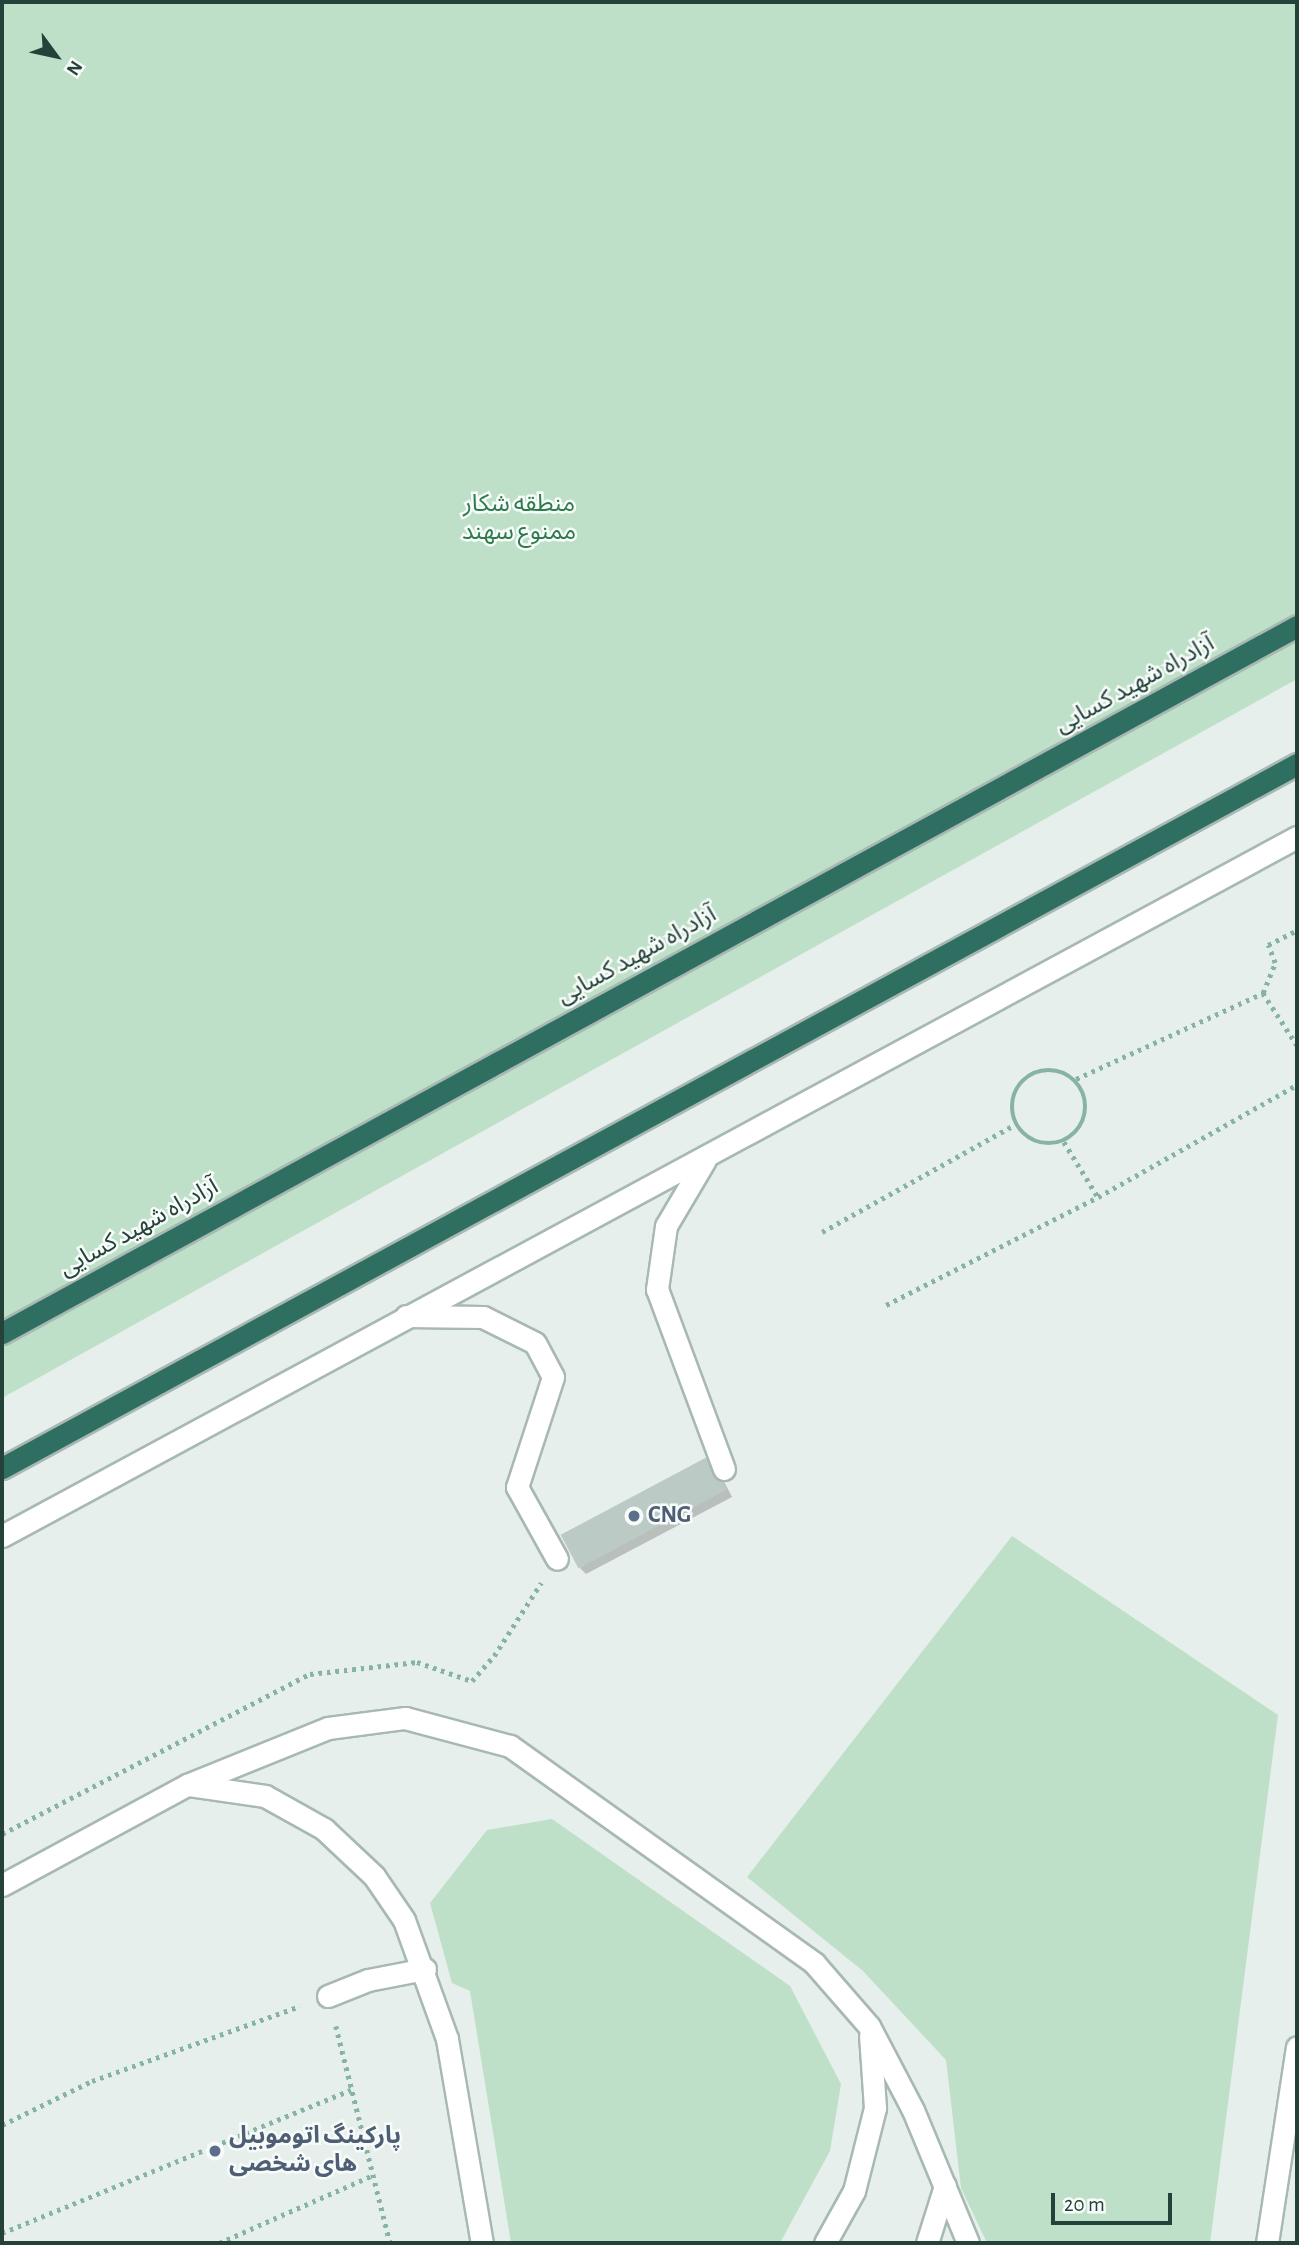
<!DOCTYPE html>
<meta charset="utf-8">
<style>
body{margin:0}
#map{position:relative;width:1299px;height:2245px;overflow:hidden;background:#e6efeb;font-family:"Alegreya Sans","Noto Sans Arabic",sans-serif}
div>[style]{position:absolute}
.green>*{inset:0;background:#bfe0c8}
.shadow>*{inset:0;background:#0003}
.building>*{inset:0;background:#bbcac4;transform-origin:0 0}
.path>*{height:4.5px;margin-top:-2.25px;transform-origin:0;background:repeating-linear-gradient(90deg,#86b3a5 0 3.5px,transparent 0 8.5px)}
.path>.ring{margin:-2.25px;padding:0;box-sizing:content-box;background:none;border:4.5px solid #86b3a5;border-radius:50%}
.roads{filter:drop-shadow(2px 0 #a8b8b2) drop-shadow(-2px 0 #a8b8b2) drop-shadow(0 2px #a8b8b2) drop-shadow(0 -2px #a8b8b2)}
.service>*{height:21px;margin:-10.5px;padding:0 10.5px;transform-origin:10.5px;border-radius:10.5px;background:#fff}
.minor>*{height:21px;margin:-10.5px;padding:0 10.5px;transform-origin:10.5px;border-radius:10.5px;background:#fff}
.tertiary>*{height:21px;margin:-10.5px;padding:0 10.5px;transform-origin:10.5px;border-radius:10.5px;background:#fff}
.motorway>*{height:21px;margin:-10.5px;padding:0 10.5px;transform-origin:10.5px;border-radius:10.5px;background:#2f6f62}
.dots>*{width:19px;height:19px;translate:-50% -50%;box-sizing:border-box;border:4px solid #f7fbf9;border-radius:50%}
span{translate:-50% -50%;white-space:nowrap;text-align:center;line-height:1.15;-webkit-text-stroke:5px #f7fbf9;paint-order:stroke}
.park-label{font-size:24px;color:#2d7a4b}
.street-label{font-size:24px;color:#24423a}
.service-label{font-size:24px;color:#4e5e75;font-weight:700}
.left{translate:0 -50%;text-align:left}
.frame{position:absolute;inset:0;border:4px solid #24423a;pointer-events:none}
.north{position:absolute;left:21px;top:21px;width:70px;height:70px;-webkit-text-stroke:5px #f7fbf9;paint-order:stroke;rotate:123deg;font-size:19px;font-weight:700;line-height:28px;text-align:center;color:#24423a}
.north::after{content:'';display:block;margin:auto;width:24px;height:32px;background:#24423a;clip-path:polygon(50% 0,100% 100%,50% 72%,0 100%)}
.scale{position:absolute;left:1051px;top:2193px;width:121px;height:32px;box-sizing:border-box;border:4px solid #24423a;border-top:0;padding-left:9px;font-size:21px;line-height:24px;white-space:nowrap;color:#24423a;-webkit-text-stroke:5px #f7fbf9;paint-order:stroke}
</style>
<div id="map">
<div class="green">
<div style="clip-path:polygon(2px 2px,1297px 2px,1297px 679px,2px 1398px)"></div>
<div style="clip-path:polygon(1012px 1536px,1278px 1715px,1210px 2243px,987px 2243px,961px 2188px,946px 2060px,863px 1971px,747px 1877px)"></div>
<div style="clip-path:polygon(552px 1819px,790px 1986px,841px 2084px,830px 2151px,780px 2243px,511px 2243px,470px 1991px,452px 1983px,430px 1903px,487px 1830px)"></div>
</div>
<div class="shadow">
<div style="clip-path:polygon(715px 1464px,732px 1497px,586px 1574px,580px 1568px)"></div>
</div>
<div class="building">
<div style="left:709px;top:1456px;width:38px;height:168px;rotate:62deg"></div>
</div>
<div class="path">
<div style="left:1263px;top:993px;width:62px;rotate:56.8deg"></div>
<div class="ring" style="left:1012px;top:1070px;width:69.5px;height:69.5px"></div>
<div style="left:1076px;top:1079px;width:206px;rotate:-24.7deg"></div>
<div style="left:1263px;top:993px;width:32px;rotate:-68deg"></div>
<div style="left:1275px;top:963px;width:19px;rotate:-111deg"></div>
<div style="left:1268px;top:945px;width:33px;rotate:-27deg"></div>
<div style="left:1064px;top:1142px;width:65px;rotate:58.3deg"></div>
<div style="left:822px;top:1232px;width:222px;rotate:-29.1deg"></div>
<div style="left:886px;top:1305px;width:238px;rotate:-27deg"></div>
<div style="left:1098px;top:1197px;width:228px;rotate:-29.4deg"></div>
<div style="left:2px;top:1834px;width:347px;rotate:-27.5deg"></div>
<div style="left:310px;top:1674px;width:108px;rotate:-6.4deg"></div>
<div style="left:417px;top:1662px;width:58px;rotate:19.1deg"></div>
<div style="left:472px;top:1681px;width:33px;rotate:-49deg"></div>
<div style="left:494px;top:1656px;width:87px;rotate:-57.2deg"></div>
<div style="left:336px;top:2026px;width:224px;rotate:76deg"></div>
<div style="left:2px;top:2125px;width:100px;rotate:-26.1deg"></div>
<div style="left:92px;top:2081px;width:221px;rotate:-19.8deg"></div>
<div style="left:2px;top:2233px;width:377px;rotate:-22.3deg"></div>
<div style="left:219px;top:2243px;width:168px;rotate:-23.8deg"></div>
</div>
<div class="roads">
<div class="service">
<div style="left:705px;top:1160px;width:77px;rotate:120.6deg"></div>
<div style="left:666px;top:1226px;width:64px;rotate:98.1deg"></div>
<div style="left:657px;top:1289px;width:192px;rotate:69.6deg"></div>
<div style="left:406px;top:1316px;width:77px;rotate:0.7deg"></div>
<div style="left:483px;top:1317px;width:58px;rotate:26.6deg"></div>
<div style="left:535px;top:1343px;width:38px;rotate:62deg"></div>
<div style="left:553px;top:1377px;width:116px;rotate:108.1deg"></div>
<div style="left:517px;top:1487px;width:82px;rotate:60.9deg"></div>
<div style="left:189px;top:1785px;width:77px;rotate:8.2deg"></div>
<div style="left:265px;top:1796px;width:68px;rotate:29.2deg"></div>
<div style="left:324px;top:1829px;width:69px;rotate:43.2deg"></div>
<div style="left:374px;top:1876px;width:53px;rotate:55.7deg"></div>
<div style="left:404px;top:1920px;width:127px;rotate:70.1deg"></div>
<div style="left:447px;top:2039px;width:207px;rotate:80.3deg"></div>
<div style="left:2px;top:1885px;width:210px;rotate:-28.4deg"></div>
<div style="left:187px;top:1785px;width:152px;rotate:-22deg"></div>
<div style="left:328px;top:1728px;width:78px;rotate:-7.4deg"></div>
<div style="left:405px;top:1718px;width:109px;rotate:14.9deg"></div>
<div style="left:510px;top:1746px;width:374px;rotate:35.5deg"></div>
<div style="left:814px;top:1963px;width:84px;rotate:48.9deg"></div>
<div style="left:869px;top:2026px;width:95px;rotate:62.4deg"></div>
<div style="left:913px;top:2110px;width:144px;rotate:67.5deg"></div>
<div style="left:328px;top:1996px;width:43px;rotate:-21.8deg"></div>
<div style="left:368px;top:1980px;width:58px;rotate:-10.9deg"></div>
<div style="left:825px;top:2243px;width:60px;rotate:-60.9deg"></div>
<div style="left:854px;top:2191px;width:86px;rotate:-75.8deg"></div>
<div style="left:875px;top:2108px;width:73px;rotate:-93.9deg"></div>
<div style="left:927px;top:2243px;width:60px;rotate:-72.5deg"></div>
</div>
<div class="minor">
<div style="left:1267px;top:2243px;width:198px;rotate:-81.3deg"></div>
</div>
<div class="tertiary">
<div style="left:2px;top:1536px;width:1472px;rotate:-28.36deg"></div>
</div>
<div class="motorway">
<div style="left:2px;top:1333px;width:1475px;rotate:-28.63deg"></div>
<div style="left:2px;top:1468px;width:1474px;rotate:-28.53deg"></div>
</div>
</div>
<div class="dots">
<div style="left:634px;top:1516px;background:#5c6f8a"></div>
<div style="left:215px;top:2151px;background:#5c6f8a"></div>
</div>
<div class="park-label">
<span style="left:519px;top:519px">منطقه شکار<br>ممنوع سهند</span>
</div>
<div class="street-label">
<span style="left:1135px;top:685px;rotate:-29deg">آزادراه شهید کسایی</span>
<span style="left:637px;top:956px;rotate:-29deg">آزادراه شهید کسایی</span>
<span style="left:139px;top:1228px;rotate:-29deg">آزادراه شهید کسایی</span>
</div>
<div class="service-label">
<span class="left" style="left:648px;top:1516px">CNG</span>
<span class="left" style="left:229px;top:2151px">پارکینگ اتوموبیل<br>های شخصی</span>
</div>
<div class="frame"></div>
<div class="north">N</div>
<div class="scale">20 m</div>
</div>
